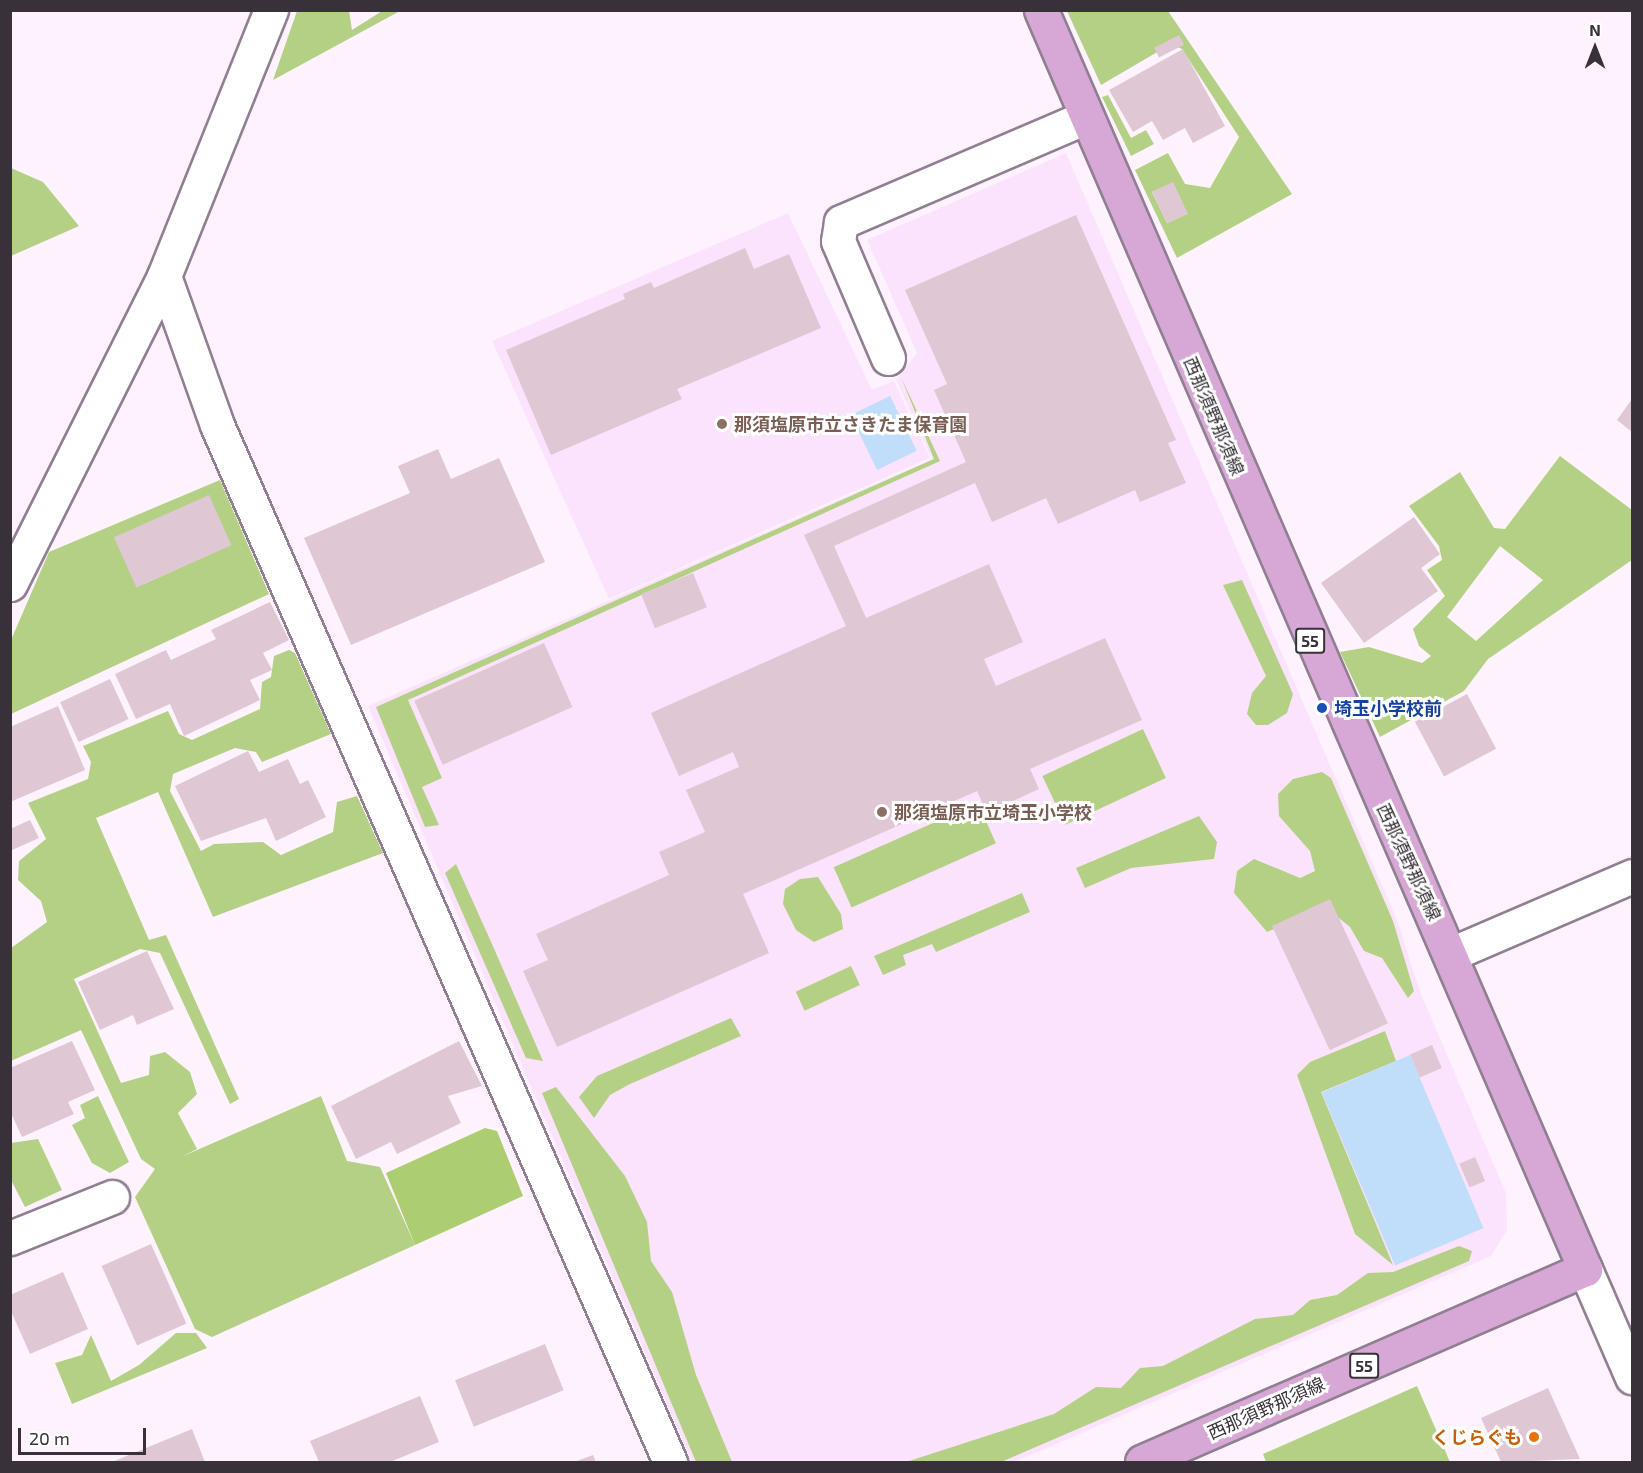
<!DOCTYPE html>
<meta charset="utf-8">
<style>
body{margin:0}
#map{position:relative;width:1643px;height:1473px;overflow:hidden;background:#fef2ff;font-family:"Exo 2","Noto Sans JP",sans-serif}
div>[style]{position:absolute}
.built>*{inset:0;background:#fbe3fd}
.green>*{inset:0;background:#b4d085;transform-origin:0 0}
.forest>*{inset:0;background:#acce71}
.water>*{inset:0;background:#c0defa;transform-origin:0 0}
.building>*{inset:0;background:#e0c7d4;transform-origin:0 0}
.roads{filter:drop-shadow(2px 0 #907f91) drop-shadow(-2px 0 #907f91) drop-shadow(0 2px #907f91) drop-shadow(0 -2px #907f91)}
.minor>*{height:33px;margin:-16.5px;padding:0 16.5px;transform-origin:16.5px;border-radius:16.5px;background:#fff}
.major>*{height:33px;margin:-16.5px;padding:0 16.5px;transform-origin:16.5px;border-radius:16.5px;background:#d7a8d6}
.dots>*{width:16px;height:16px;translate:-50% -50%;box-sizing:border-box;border:3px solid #fff;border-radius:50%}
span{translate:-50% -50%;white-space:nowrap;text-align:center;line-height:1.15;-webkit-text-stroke:6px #fff;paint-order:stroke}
.shield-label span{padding:2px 4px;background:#fff;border:2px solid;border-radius:4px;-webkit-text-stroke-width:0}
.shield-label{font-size:16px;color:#383139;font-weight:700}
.street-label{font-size:18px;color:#383139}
.education-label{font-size:18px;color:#785e54;font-weight:700}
.left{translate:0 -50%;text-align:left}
.transit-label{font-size:18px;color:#164399;font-weight:700}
.food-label{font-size:18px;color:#c56008;font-weight:700}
.right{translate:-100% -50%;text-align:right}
.frame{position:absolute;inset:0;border:12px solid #383139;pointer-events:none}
.north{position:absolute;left:1565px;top:18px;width:60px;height:60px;-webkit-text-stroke:4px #fff;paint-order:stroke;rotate:0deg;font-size:16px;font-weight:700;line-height:24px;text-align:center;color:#383139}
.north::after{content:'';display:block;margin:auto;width:21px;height:27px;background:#383139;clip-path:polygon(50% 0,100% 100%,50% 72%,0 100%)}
.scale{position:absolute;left:18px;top:1428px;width:128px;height:27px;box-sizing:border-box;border:3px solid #383139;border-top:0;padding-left:8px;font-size:18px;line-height:21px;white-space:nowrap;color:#383139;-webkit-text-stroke:4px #fff;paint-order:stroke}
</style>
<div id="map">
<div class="built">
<div style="clip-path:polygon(1066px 153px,1396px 918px,1421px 994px,1506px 1193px,1507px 1230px,1491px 1256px,1014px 1462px,692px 1462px,368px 706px,932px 459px,896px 380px,917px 353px,867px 240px)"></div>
<div style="clip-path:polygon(788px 213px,872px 390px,894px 381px,930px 458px,609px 599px,492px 341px)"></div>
</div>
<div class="green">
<div style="clip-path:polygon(297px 11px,349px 11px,352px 30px,382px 11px,400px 11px,273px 80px)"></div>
<div style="clip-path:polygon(evenodd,1067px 11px,1168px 11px,1292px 194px,1177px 258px,1135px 170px,1168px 153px,1185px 184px,1210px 188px,1239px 137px,1182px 49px,1171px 44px,1101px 85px,1067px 11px,1173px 183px,1187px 214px,1167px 223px,1152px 192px,1173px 183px)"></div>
<div style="clip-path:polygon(1108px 95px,1131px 138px,1146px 130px,1154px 144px,1131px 156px,1102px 97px)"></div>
<div style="clip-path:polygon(11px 168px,43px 182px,79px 226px,11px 256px)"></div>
<div style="clip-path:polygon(901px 377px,940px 461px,408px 700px,442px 778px,422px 787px,439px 825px,425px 827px,376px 707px,934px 459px)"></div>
<div style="clip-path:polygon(evenodd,1560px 456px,1632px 510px,1632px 560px,1488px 659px,1464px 691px,1380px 737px,1340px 652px,1369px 647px,1422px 663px,1431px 656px,1419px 646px,1413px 629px,1445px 596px,1427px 570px,1442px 560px,1439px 546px,1409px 506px,1460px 472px,1494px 528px,1505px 529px,1560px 456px,1500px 546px,1543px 580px,1476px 641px,1447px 617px,1500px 546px)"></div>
<div style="clip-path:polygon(evenodd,220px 480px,269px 594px,11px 714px,11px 640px,49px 552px,220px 480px,115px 538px,230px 545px,144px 584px,115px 538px)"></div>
<div style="clip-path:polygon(1242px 580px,1293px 694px,1287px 713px,1268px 725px,1256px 725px,1247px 714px,1252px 693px,1266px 676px,1223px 585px)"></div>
<div style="clip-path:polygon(289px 650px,295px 653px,331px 734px,262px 762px,256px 752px,235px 748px,173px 774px,170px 791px,201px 851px,214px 844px,263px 842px,281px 855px,333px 832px,337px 802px,357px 796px,383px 853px,213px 917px,158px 792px,96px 818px,149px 940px,166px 935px,239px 1099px,230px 1104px,160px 953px,140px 949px,74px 979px,121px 1083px,149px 1075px,150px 1056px,165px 1052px,190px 1072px,197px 1094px,178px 1113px,197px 1149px,181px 1157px,321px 1096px,347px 1161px,380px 1167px,415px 1245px,212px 1337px,195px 1329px,135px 1197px,155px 1169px,141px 1159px,81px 1030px,11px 1061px,11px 948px,47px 922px,41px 901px,18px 880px,19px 861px,46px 839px,28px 803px,88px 779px,91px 762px,83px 746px,168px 711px,179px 734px,192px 740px,260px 709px,262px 682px,271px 677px,274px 656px)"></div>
<div style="left:1143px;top:729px;width:54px;height:111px;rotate:65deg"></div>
<div style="clip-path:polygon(1322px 772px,1331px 778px,1393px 921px,1414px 991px,1408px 998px,1382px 958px,1364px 951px,1350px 927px,1324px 906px,1267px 932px,1234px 893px,1237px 871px,1254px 859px,1300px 878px,1315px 871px,1310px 851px,1279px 816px,1278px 794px,1293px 779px)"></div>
<div style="left:978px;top:803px;width:44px;height:158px;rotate:66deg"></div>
<div style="clip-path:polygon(1199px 816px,1217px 842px,1214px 859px,1131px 868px,1085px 888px,1076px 868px)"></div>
<div style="clip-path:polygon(456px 864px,492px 944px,543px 1061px,526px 1058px,445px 873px)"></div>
<div style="clip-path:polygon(818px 877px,841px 914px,843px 929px,814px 942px,796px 930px,783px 904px,785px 889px,800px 879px)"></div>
<div style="clip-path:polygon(1022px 893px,1030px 912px,936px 952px,932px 944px,903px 955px,906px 965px,883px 975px,874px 956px)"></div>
<div style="left:851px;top:966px;width:21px;height:61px;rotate:65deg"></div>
<div style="clip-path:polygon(731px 1018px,741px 1036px,630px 1084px,610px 1095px,594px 1118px,579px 1097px,597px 1076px)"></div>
<div style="clip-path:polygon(1385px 1031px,1396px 1061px,1321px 1092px,1393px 1265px,1355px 1234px,1297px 1075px,1310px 1062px)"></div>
<div style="clip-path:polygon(556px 1087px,625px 1176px,647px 1222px,651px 1261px,672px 1292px,696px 1375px,732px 1462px,696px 1462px,542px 1093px)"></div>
<div style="clip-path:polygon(98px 1096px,129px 1162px,110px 1173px,92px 1163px,72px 1125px,85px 1118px,80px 1105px)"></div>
<div style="clip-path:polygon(38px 1139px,62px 1190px,25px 1207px,11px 1180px,11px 1143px)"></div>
<div style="clip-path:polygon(1459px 1246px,1472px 1251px,1469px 1261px,1001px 1462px,906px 1462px,1054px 1414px,1096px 1387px,1121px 1388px,1140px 1368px,1163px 1366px,1255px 1319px,1293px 1315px,1310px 1300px,1337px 1295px,1368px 1273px,1393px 1272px)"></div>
<div style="clip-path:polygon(176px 1333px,196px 1333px,207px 1348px,72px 1404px,55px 1363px,82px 1355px,91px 1335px,111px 1381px,139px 1365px)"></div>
<div style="clip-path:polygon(1417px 1386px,1450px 1462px,1266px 1462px,1263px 1454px)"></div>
</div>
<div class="forest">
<div style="clip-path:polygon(485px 1128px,497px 1131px,523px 1196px,415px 1245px,386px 1173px)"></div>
</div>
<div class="water">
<div style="left:890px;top:396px;width:61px;height:44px;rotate:64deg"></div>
<div style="left:1410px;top:1055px;width:188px;height:96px;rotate:67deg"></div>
</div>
<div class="building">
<div style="left:1179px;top:35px;width:11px;height:28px;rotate:63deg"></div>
<div style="clip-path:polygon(1183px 49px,1225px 126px,1193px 143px,1185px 128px,1163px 140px,1152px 121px,1133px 132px,1109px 90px)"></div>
<div style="left:1173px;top:182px;width:35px;height:23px;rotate:65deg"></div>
<div style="clip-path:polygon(1076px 215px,1176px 440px,1168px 443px,1186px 483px,1140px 502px,1135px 490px,1058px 524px,1046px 498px,992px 522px,975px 483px,834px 546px,866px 618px,989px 564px,1023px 642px,984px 659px,996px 686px,1105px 638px,1142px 720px,1030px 769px,1039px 789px,987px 813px,977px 791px,743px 894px,769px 953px,557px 1047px,523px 971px,548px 960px,536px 934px,669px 875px,659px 852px,705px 832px,686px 790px,739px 767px,733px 752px,679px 776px,651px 713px,846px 626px,804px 535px,966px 462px,934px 390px,947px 384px,905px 290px)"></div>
<div style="clip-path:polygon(745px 248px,754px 269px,789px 254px,821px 328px,677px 389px,682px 399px,551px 455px,506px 350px,625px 299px,623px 294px,651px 282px,654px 288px)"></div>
<div style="clip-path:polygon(1632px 399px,1632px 432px,1617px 420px)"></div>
<div style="clip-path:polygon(438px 449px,451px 479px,499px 458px,545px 562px,351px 645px,304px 538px,410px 493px,398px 466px)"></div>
<div style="left:209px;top:495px;width:55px;height:104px;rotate:66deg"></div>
<div style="clip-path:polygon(1414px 517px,1440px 554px,1421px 568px,1438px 591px,1364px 643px,1321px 583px)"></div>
<div style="left:693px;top:573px;width:37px;height:56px;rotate:68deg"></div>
<div style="clip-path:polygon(270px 602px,289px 640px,263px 653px,272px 670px,250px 680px,260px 700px,184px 736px,170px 704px,136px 719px,115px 674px,166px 650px,171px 660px,216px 639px,211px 630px)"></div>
<div style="left:544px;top:643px;width:70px;height:142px;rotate:66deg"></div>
<div style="left:110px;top:679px;width:44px;height:55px;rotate:65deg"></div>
<div style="left:1467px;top:694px;width:62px;height:59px;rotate:62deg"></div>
<div style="clip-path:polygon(58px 706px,85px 770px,10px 802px,10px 727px)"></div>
<div style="clip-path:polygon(248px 751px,259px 772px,288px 759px,300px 784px,308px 780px,326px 817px,276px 841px,266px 818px,201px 841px,175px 786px)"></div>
<div style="clip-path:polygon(30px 820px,39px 838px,10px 851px,10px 829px)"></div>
<div style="left:1330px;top:899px;width:137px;height:64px;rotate:65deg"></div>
<div style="clip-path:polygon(147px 951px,174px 1009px,137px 1025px,133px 1015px,100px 1030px,78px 982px)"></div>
<div style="clip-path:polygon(72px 1041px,95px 1090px,68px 1102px,74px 1114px,22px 1137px,10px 1111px,10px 1068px)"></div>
<div style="clip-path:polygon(459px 1041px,482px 1086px,448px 1096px,461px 1123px,397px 1154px,391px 1142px,356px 1159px,331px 1106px)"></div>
<div style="left:1432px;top:1045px;width:25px;height:24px;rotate:67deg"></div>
<div style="left:1475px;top:1157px;width:26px;height:17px;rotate:67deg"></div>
<div style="left:151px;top:1244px;width:87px;height:54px;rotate:66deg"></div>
<div style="clip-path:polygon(63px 1272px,88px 1329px,30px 1354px,10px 1309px,10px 1295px)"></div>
<div style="left:545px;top:1344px;width:50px;height:97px;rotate:68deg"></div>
<div style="clip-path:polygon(1548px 1388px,1580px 1459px,1501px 1462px,1481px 1418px)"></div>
<div style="clip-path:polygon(420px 1396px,439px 1442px,390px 1462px,319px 1462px,310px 1441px)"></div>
<div style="clip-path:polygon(192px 1429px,205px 1462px,112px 1462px)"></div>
<div style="clip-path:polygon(593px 1455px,596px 1462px,574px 1462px)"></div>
</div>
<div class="roads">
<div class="minor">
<div style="left:164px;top:276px;width:158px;rotate:70.4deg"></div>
<div style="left:217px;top:425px;width:1132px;rotate:66.4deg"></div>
<div style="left:888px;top:358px;width:127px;rotate:-113.1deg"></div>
<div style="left:838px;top:241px;width:19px;rotate:-81deg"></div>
<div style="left:841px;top:222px;width:267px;rotate:-23.2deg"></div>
<div style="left:10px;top:584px;width:344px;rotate:-63.4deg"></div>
<div style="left:164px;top:276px;width:287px;rotate:-68.1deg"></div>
<div style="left:1451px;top:954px;width:197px;rotate:-23.3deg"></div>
<div style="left:10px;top:1238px;width:110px;rotate:-21.9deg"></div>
<div style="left:1585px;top:1269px;width:118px;rotate:66.5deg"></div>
</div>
<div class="major">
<div style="left:1041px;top:10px;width:1372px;rotate:66.63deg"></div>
<div style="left:1585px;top:1269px;width:483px;rotate:156.5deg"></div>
</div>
</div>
<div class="dots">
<div style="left:722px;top:424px;background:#8d6e63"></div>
<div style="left:1322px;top:708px;background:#1a4fb4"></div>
<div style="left:882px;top:812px;background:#8d6e63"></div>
<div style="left:1534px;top:1437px;background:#e8710a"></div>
</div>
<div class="shield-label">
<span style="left:1310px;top:641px">55</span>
<span style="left:1364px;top:1366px">55</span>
</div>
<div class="street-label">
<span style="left:1214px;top:416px;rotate:67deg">西那須野那須線</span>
<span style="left:1409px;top:862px;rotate:65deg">西那須野那須線</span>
<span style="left:1266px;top:1408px;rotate:-24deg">西那須野那須線</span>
</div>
<div class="education-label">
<span class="left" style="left:734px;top:424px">那須塩原市立さきたま保育園</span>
<span class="left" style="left:894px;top:812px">那須塩原市立埼玉小学校</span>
</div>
<div class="transit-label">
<span class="left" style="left:1334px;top:708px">埼玉小学校前</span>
</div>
<div class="food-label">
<span class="right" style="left:1522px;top:1437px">くじらぐも</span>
</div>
<div class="frame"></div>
<div class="north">N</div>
<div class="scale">20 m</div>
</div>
